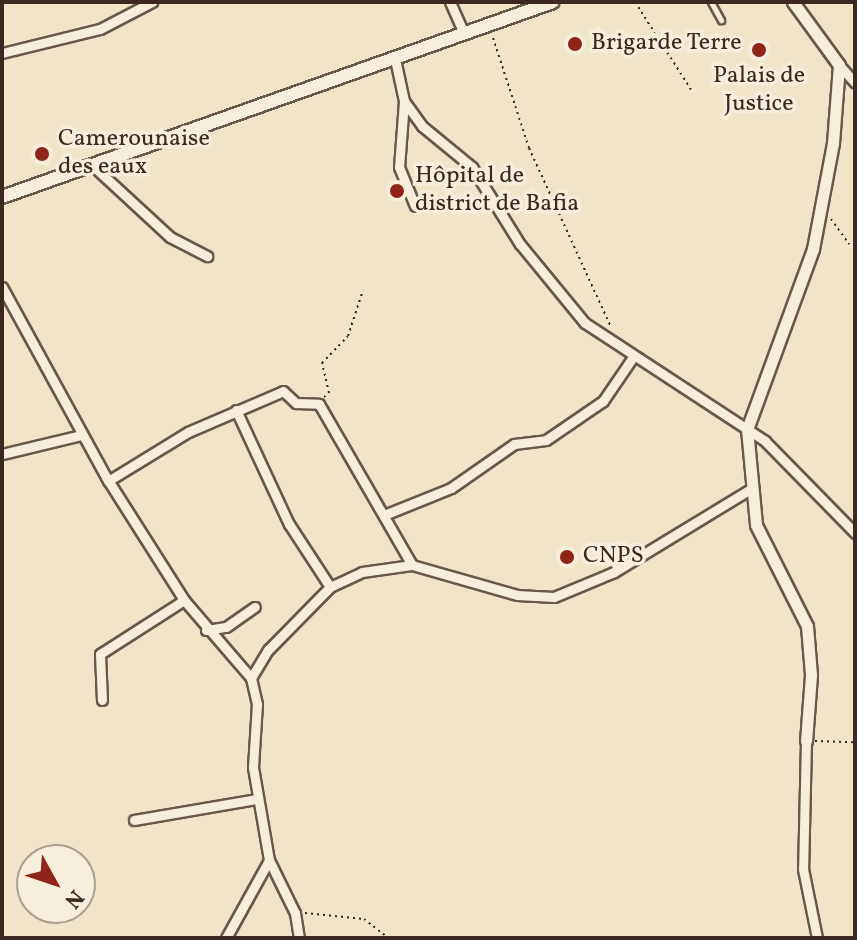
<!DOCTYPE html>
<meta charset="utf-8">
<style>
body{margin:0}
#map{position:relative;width:857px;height:940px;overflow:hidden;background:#f0e5c6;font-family:Vollkorn,serif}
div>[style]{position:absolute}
.path>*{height:2px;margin-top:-1px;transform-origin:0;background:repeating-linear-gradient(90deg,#3b2921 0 2px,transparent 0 6px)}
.roads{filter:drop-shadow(2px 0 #68584a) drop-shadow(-2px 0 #68584a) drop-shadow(0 2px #68584a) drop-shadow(0 -2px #68584a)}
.service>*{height:5px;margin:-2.5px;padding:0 2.5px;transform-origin:2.5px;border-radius:2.5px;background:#f5eeda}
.minor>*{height:9px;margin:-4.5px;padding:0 4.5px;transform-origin:4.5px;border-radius:4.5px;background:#f5eeda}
.tertiary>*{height:11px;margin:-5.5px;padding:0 5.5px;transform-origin:5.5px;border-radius:5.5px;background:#f5eeda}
.secondary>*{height:12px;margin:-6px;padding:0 6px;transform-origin:6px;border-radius:6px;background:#f5eeda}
.dots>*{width:22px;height:22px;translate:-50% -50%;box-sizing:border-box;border:4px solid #f5eeda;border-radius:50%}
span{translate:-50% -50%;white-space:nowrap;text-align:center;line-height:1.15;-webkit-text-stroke:7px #f5eeda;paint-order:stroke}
.poi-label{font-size:24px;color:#3b2921}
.left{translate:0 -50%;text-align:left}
.frame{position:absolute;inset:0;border:4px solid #3b2921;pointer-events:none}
.north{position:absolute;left:16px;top:844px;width:80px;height:80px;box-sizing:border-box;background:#f5eeda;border:2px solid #ab9f90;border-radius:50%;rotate:130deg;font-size:22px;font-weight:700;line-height:32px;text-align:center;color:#3b2921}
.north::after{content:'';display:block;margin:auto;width:28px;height:36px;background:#8f2418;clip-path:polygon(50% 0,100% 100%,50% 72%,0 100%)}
</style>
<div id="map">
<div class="path">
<div style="left:635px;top:2px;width:106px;rotate:57.4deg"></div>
<div style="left:493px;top:38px;width:116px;rotate:71.9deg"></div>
<div style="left:529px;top:148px;width:197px;rotate:65.4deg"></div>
<div style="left:831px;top:219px;width:31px;rotate:54deg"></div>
<div style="left:324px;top:397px;width:6px;rotate:-39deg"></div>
<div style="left:329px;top:393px;width:31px;rotate:-103deg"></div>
<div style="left:322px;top:363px;width:37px;rotate:-46deg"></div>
<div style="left:348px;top:336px;width:48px;rotate:-71.9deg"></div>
<div style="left:815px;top:741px;width:38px;rotate:2deg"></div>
<div style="left:305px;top:913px;width:59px;rotate:5.8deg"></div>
<div style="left:364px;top:919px;width:31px;rotate:38deg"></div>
</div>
<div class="roads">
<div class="service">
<div style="left:711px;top:2px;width:21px;rotate:61deg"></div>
</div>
<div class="minor">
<div style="left:450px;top:2px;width:35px;rotate:66deg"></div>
<div style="left:2px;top:53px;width:101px;rotate:-13.8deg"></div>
<div style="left:100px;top:29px;width:59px;rotate:-27.4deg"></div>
<div style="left:395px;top:59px;width:43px;rotate:77.9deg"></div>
<div style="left:404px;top:101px;width:31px;rotate:54deg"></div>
<div style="left:422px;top:126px;width:65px;rotate:39.4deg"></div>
<div style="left:472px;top:167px;width:91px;rotate:58.1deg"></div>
<div style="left:520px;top:244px;width:102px;rotate:50.6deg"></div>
<div style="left:585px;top:323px;width:215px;rotate:33.2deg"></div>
<div style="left:765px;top:441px;width:129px;rotate:45.6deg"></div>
<div style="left:839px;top:65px;width:24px;rotate:48deg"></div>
<div style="left:404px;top:101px;width:66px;rotate:94.3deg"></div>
<div style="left:399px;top:167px;width:42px;rotate:67.7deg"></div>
<div style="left:92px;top:165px;width:106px;rotate:42.7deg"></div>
<div style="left:170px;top:237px;width:42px;rotate:27.2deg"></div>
<div style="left:2px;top:287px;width:217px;rotate:61.3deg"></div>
<div style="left:106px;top:477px;width:146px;rotate:57.6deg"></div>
<div style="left:184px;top:600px;width:103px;rotate:49.3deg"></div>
<div style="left:251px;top:678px;width:33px;rotate:-59deg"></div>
<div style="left:268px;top:650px;width:88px;rotate:-45.5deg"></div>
<div style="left:330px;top:587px;width:35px;rotate:-25deg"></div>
<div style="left:362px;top:572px;width:50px;rotate:-8deg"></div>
<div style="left:412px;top:565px;width:109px;rotate:15.9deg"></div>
<div style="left:517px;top:595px;width:37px;rotate:3deg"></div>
<div style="left:554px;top:597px;width:65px;rotate:-22.6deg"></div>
<div style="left:614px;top:572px;width:162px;rotate:-31.3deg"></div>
<div style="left:236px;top:410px;width:126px;rotate:65.1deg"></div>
<div style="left:289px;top:524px;width:75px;rotate:56.9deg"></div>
<div style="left:2px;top:454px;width:82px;rotate:-13.4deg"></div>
<div style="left:108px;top:481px;width:94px;rotate:-31.5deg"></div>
<div style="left:188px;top:432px;width:103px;rotate:-23.3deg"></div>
<div style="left:283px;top:391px;width:18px;rotate:43deg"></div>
<div style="left:296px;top:403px;width:23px;rotate:2deg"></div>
<div style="left:319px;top:404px;width:186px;rotate:60deg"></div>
<div style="left:384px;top:515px;width:72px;rotate:-21.9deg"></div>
<div style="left:451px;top:488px;width:77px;rotate:-34.9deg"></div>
<div style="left:514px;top:444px;width:32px;rotate:-7deg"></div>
<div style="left:546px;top:440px;width:69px;rotate:-34.4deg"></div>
<div style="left:603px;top:401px;width:53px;rotate:-55.7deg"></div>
<div style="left:206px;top:630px;width:20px;rotate:-9deg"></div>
<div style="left:226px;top:627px;width:35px;rotate:-35deg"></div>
<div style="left:102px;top:700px;width:46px;rotate:-92.5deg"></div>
<div style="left:100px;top:654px;width:100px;rotate:-32.7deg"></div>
<div style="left:806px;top:741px;width:128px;rotate:91.3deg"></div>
<div style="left:803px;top:869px;width:70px;rotate:78.5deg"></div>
<div style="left:134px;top:820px;width:125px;rotate:-9.7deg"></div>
<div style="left:269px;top:860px;width:59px;rotate:63.9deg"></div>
<div style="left:295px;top:913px;width:25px;rotate:81deg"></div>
<div style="left:226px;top:938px;width:89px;rotate:-61.1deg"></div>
<div style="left:269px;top:860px;width:94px;rotate:-99.8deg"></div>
<div style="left:253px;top:767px;width:63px;rotate:-86.4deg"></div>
<div style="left:257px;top:704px;width:27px;rotate:-103deg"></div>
</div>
<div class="tertiary">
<div style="left:793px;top:2px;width:78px;rotate:53.9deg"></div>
<div style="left:839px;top:65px;width:78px;rotate:94.4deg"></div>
<div style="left:833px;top:143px;width:108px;rotate:100.7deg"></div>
<div style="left:813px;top:249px;width:192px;rotate:110.1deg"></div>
<div style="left:747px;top:429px;width:96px;rotate:84.6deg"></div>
<div style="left:756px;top:525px;width:113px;rotate:63.2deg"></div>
<div style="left:807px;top:626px;width:49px;rotate:85.3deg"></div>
<div style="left:811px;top:675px;width:66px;rotate:94.3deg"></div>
</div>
<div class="secondary">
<div style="left:2px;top:197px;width:584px;rotate:-19.49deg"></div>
</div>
</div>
<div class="dots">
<div style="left:575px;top:44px;background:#8f2418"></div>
<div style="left:759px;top:50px;background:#8f2418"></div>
<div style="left:42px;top:154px;background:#8f2418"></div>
<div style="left:397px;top:191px;background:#8f2418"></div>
<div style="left:567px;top:557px;background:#8f2418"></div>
</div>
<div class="poi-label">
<span class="left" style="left:591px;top:44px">Brigarde Terre</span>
<span style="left:759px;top:91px">Palais de<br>Justice</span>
<span class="left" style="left:58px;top:154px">Camerounaise<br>des eaux</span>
<span class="left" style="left:415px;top:191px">Hôpital de<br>district de Bafia</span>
<span class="left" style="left:583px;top:557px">CNPS</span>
</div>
<div class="frame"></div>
<div class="north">N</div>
</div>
